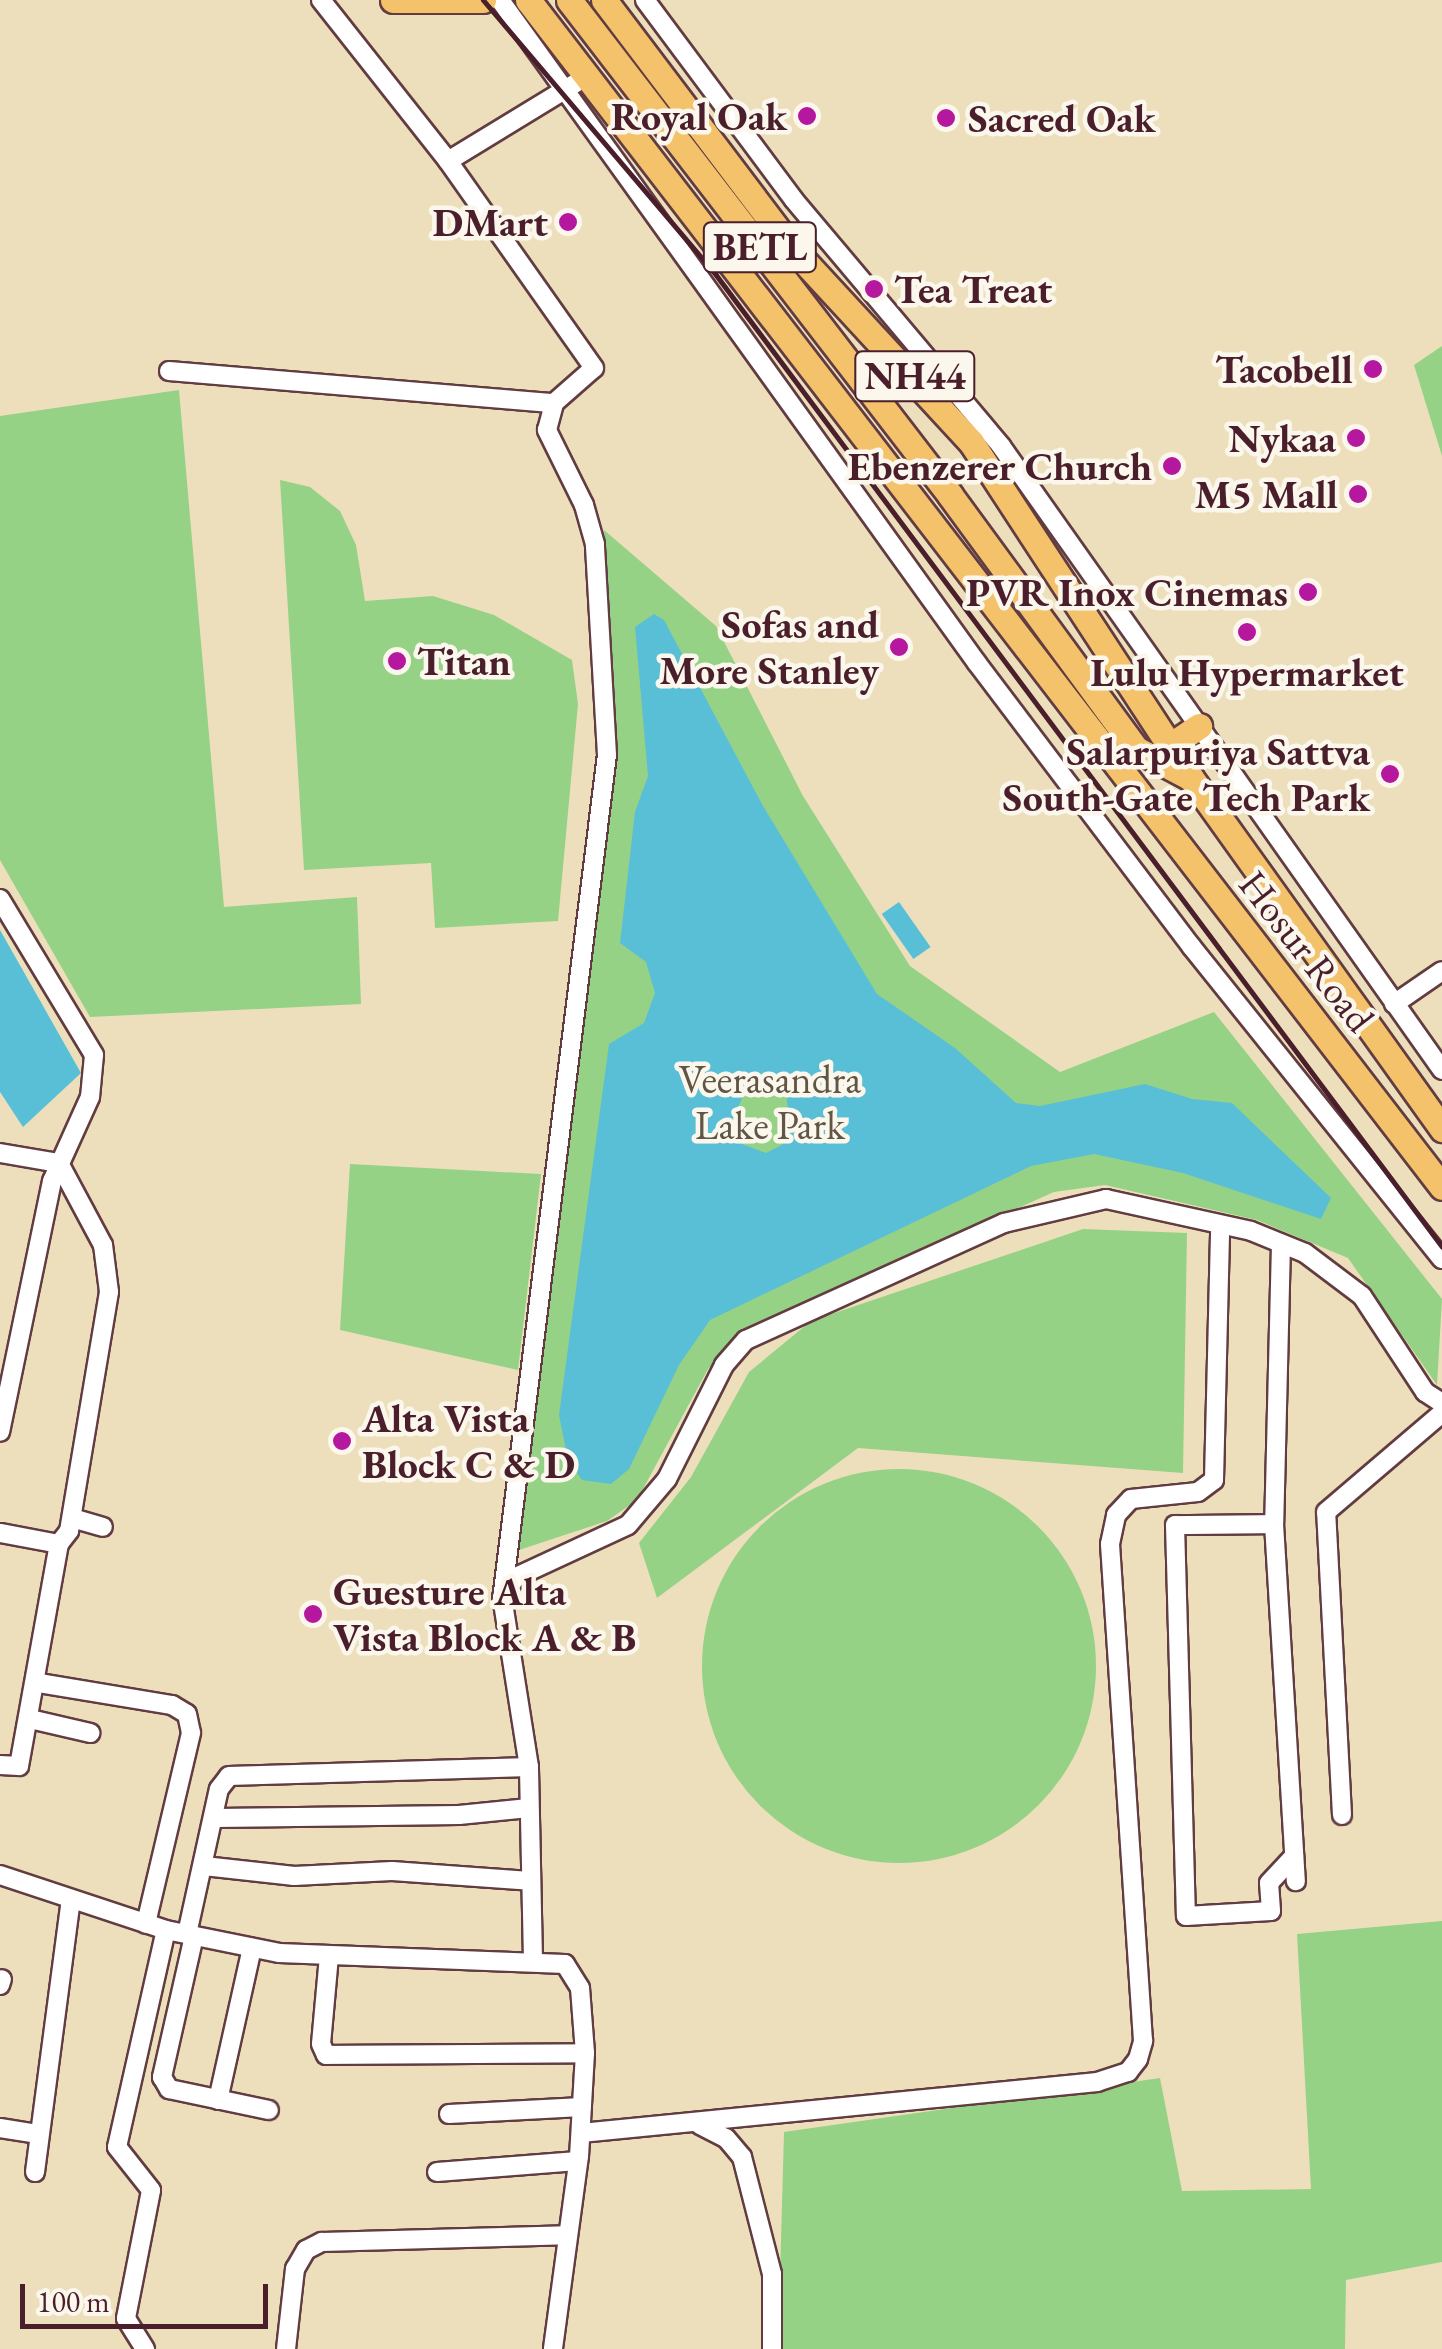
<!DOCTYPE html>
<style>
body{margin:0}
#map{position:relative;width:1442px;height:2349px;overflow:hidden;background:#eddfbc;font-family:"EB Garamond",serif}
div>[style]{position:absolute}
.green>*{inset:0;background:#96d286}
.round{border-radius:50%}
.water>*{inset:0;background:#58bfd6;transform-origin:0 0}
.roads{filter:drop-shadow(2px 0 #623c41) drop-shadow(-2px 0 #623c41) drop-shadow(0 2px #623c41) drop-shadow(0 -2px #623c41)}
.minor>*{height:18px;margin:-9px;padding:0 9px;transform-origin:9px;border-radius:9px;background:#fff}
.highway>*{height:25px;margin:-12.5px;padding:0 12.5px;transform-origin:12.5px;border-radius:12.5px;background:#f3c26a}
.rail>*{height:5px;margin:-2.5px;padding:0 2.5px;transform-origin:2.5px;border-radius:2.5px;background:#4a1f2b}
.dots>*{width:28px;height:28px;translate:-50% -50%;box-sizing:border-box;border:5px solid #fbf7ec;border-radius:50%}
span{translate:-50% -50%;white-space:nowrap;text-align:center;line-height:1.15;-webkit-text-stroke:9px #fbf7ec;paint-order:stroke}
.shield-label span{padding:2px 8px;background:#fbf7ec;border:2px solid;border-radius:8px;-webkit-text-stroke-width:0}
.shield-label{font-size:38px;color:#4a1f2b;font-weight:700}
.poi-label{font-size:40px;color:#4a1f2b;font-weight:700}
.right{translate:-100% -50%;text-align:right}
.left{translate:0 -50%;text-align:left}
.street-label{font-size:40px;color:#4a1f2b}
.park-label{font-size:40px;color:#615546}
.scale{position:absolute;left:20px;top:2284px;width:248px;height:45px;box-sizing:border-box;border:5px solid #4a1f2b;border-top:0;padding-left:12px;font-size:30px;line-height:35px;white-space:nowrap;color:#4a1f2b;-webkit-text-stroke:8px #fbf7ec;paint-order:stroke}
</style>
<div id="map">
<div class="green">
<div style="clip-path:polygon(1442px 346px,1442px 456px,1414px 365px)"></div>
<div style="clip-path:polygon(179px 390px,224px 907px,357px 897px,361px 1004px,90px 1017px,0 860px,0 416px)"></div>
<div style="clip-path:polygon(280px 480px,310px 487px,340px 511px,356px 545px,365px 601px,433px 596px,494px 615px,572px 660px,578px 704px,558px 921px,435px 928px,431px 863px,304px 870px)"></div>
<div style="clip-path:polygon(604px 530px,716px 626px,803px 796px,910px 966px,1060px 1072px,1214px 1012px,1442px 1299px,1437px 1385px,1348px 1258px,1257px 1220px,1105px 1185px,1054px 1192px,740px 1333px,708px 1369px,637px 1500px,607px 1521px,516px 1551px,613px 755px)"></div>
<div style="clip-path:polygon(350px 1164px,541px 1174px,518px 1370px,340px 1330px)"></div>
<div style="clip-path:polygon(1083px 1229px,1187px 1233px,1183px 1473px,858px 1448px,657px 1598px,639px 1543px,691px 1477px,749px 1372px,811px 1321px)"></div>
<div class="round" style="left:702px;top:1469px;width:394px;height:394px"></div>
<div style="clip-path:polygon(1442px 1921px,1442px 2262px,1346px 2280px,1345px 2349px,778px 2349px,784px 2132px,1160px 2078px,1182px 2191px,1311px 2189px,1297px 1934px)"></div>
</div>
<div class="water">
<div style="clip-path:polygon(evenodd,654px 614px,664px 620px,763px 806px,877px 994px,955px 1048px,1016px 1103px,1040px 1106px,1145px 1084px,1192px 1099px,1232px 1103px,1331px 1198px,1321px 1219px,1183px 1173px,1094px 1154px,1031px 1166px,710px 1320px,679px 1365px,629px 1469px,611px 1484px,582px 1480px,568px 1460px,559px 1415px,609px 1044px,644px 1023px,655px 993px,646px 962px,620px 943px,635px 812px,648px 776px,635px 627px,654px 614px,773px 1074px,786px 1091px,789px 1122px,782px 1145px,766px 1153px,742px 1144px,731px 1123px,748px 1085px,773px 1074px)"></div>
<div style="left:899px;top:902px;width:55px;height:21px;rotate:55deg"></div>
<div style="clip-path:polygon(0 930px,81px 1073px,23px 1127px,0 1092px)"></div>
</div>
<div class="roads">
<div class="minor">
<div style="left:321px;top:0;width:205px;rotate:51.7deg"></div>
<div style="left:448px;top:161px;width:150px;rotate:-31.4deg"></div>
<div style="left:500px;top:0;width:817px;rotate:54.27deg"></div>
<div style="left:977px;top:663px;width:355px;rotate:52.9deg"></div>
<div style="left:1191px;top:946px;width:401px;rotate:51.3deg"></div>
<div style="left:645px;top:0;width:249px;rotate:53.3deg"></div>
<div style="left:794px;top:200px;width:322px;rotate:49.9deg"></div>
<div style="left:1001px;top:446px;width:764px;rotate:54.75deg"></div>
<div style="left:169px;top:371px;width:386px;rotate:4.8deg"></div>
<div style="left:554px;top:403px;width:53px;rotate:-41.2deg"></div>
<div style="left:594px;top:368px;width:253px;rotate:-125.2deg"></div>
<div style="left:0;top:899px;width:182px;rotate:58.9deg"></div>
<div style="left:94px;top:1055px;width:42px;rotate:95.4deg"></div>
<div style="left:90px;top:1097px;width:92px;rotate:114.3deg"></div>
<div style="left:52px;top:1181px;width:256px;rotate:101.7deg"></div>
<div style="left:1394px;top:1004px;width:58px;rotate:-34.5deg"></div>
<div style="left:0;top:1153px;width:60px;rotate:9.6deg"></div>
<div style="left:59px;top:1163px;width:93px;rotate:61.8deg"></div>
<div style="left:103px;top:1245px;width:47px;rotate:82.7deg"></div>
<div style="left:109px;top:1292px;width:242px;rotate:99.5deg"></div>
<div style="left:69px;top:1531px;width:16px;rotate:128deg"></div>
<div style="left:59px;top:1544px;width:60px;rotate:-169.4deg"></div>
<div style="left:1281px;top:1244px;width:280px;rotate:91.4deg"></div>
<div style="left:1274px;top:1524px;width:358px;rotate:86.5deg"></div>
<div style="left:72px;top:1518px;width:32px;rotate:16deg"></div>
<div style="left:1274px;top:1524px;width:99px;rotate:179.4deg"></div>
<div style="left:1175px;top:1525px;width:391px;rotate:88.4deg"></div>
<div style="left:1186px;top:1916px;width:85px;rotate:-3.4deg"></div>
<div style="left:1271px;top:1911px;width:28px;rotate:-94deg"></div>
<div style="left:1269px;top:1883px;width:37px;rotate:-47deg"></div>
<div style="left:503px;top:1592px;width:843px;rotate:-82.92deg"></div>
<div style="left:607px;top:755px;width:211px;rotate:-93.3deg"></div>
<div style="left:595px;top:544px;width:41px;rotate:-105.8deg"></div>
<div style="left:584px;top:505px;width:84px;rotate:-116.3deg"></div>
<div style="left:547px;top:430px;width:28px;rotate:-75deg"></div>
<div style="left:39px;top:1683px;width:135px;rotate:9.4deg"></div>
<div style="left:172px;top:1705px;width:17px;rotate:31deg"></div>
<div style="left:187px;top:1714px;width:19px;rotate:78deg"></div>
<div style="left:191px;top:1733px;width:196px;rotate:103.3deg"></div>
<div style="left:30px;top:1719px;width:62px;rotate:13.1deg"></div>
<div style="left:0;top:1765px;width:19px;rotate:3deg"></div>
<div style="left:19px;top:1766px;width:226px;rotate:-79.8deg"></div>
<div style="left:1342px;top:1815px;width:303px;rotate:-93deg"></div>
<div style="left:1326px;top:1512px;width:153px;rotate:-40.5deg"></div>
<div style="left:216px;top:1818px;width:243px;rotate:-0.7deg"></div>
<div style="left:459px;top:1815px;width:70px;rotate:-5.7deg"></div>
<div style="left:204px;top:1866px;width:91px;rotate:6.3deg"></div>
<div style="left:294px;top:1876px;width:98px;rotate:-2.9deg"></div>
<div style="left:392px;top:1871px;width:138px;rotate:4.1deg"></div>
<div style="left:0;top:1875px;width:175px;rotate:18.3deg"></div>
<div style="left:166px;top:1930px;width:115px;rotate:11.5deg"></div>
<div style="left:279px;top:1953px;width:286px;rotate:2.2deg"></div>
<div style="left:565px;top:1964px;width:28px;rotate:58deg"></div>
<div style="left:580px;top:1988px;width:65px;rotate:85.6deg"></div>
<div style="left:585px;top:2053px;width:103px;rotate:93.3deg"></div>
<div style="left:579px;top:2156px;width:195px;rotate:97.7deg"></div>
<div style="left:187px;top:1934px;width:148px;rotate:-77.6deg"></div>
<div style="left:219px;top:1789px;width:16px;rotate:-52deg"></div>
<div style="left:229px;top:1776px;width:300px;rotate:-1.7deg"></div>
<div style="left:194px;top:1936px;width:145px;rotate:102.8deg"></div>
<div style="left:162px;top:2077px;width:14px;rotate:60deg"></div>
<div style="left:169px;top:2089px;width:102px;rotate:11.9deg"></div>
<div style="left:329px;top:1956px;width:88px;rotate:95.2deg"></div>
<div style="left:321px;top:2044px;width:12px;rotate:66deg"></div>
<div style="left:326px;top:2055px;width:259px;rotate:-0.4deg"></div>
<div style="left:533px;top:1960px;width:193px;rotate:-91.2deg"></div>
<div style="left:529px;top:1767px;width:172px;rotate:-99deg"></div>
<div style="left:502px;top:1597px;width:24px;rotate:-55deg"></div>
<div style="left:516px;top:1577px;width:123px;rotate:-24.9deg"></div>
<div style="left:628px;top:1525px;width:60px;rotate:-49.7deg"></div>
<div style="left:667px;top:1479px;width:127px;rotate:-63.4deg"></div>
<div style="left:724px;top:1365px;width:33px;rotate:-49deg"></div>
<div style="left:746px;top:1340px;width:283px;rotate:-24.4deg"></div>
<div style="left:1004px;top:1223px;width:105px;rotate:-13.2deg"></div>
<div style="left:1106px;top:1199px;width:148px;rotate:12.4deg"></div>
<div style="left:1251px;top:1231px;width:58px;rotate:22.2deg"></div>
<div style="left:1305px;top:1253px;width:71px;rotate:37deg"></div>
<div style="left:1362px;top:1296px;width:115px;rotate:56.7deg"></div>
<div style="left:1425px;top:1392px;width:20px;rotate:33deg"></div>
<div style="left:0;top:1985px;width:6px;rotate:-72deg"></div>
<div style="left:218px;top:2100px;width:156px;rotate:-77.4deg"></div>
<div style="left:449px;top:2114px;width:133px;rotate:-3deg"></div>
<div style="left:700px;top:2125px;width:29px;rotate:27deg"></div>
<div style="left:726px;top:2138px;width:25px;rotate:50deg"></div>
<div style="left:742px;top:2157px;width:121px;rotate:75.6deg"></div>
<div style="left:772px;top:2274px;width:75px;rotate:90deg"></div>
<div style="left:0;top:2128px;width:39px;rotate:9deg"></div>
<div style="left:581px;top:2133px;width:519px;rotate:-5.64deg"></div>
<div style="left:1097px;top:2082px;width:33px;rotate:-18deg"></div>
<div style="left:1128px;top:2072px;width:16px;rotate:-52deg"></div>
<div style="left:1138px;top:2059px;width:19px;rotate:-74deg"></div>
<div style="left:1143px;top:2041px;width:498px;rotate:-93.8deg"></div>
<div style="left:1110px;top:1544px;width:30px;rotate:-78deg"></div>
<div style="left:1116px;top:1515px;width:22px;rotate:-47deg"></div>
<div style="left:1131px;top:1499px;width:67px;rotate:-6deg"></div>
<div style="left:1198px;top:1492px;width:20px;rotate:-37deg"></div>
<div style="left:1214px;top:1480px;width:254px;rotate:-88.6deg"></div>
<div style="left:35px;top:2172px;width:274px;rotate:-82.5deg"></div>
<div style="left:437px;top:2172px;width:141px;rotate:-4.5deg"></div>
<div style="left:145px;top:2349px;width:36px;rotate:-122deg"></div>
<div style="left:126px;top:2318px;width:130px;rotate:-78.9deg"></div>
<div style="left:151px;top:2190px;width:55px;rotate:-128.3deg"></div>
<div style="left:117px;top:2147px;width:222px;rotate:-77.3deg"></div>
<div style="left:286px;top:2349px;width:81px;rotate:-83.6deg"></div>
<div style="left:295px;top:2269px;width:22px;rotate:-60deg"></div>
<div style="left:306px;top:2250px;width:18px;rotate:-27deg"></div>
<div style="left:322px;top:2242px;width:244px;rotate:-1.6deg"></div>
</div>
<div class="highway">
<div style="left:393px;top:0;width:90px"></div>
<div style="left:528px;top:0;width:1498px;rotate:52.4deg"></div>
<div style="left:569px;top:0;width:625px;rotate:52.41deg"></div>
<div style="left:950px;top:495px;width:315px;rotate:53.8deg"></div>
<div style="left:1136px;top:749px;width:62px;rotate:27.8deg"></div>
<div style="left:604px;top:0;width:310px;rotate:52.9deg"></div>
<div style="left:791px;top:247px;width:265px;rotate:47.3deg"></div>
<div style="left:971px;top:442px;width:402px;rotate:56.8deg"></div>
<div style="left:1191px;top:778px;width:432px;rotate:54.4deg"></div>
<div style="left:1171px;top:745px;width:34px;rotate:-34deg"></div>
</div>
</div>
<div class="rail">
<div style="left:483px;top:0;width:360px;rotate:49.7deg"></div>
<div style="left:716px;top:275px;width:1213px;rotate:53.24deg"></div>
</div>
<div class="dots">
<div style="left:807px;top:116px;background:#b5179e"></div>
<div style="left:946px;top:118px;background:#b5179e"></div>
<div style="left:568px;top:222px;background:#b5179e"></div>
<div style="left:874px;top:289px;background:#b5179e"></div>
<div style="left:1373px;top:369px;background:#b5179e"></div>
<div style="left:1356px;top:438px;background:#b5179e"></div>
<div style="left:1172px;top:466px;background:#b5179e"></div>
<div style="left:1358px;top:494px;background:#b5179e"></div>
<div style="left:1308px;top:592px;background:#b5179e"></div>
<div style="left:1247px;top:632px;background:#b5179e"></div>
<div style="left:899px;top:647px;background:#b5179e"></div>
<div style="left:397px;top:661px;background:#b5179e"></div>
<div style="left:1390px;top:774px;background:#b5179e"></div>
<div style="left:342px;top:1441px;background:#b5179e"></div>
<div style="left:313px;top:1614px;background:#b5179e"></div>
</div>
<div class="shield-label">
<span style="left:760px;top:247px">BETL</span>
<span style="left:915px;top:376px">NH44</span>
</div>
<div class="poi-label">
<span class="right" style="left:787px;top:116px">Royal Oak</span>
<span class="left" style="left:968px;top:118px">Sacred Oak</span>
<span class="right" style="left:548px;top:222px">DMart</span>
<span class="left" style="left:894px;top:289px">Tea Treat</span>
<span class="right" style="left:1353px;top:369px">Tacobell</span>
<span class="right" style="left:1336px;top:438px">Nykaa</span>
<span class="right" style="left:1152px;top:466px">Ebenzerer Church</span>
<span class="right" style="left:1338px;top:494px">M5 Mall</span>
<span class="right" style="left:1288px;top:592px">PVR Inox Cinemas</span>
<span class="right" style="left:879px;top:647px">Sofas and<br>More Stanley</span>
<span class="left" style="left:417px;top:661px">Titan</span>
<span style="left:1247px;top:672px">Lulu Hypermarket</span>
<span class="right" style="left:1370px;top:774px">Salarpuriya Sattva<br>South-Gate Tech Park</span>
<span class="left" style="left:362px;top:1441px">Alta Vista<br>Block C &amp; D</span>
<span class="left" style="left:333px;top:1614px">Guesture Alta<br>Vista Block A &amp; B</span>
</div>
<div class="street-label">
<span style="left:1307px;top:951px;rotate:52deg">Hosur Road</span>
</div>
<div class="park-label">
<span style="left:770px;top:1102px">Veerasandra<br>Lake Park</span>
</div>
<div class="scale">100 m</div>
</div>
